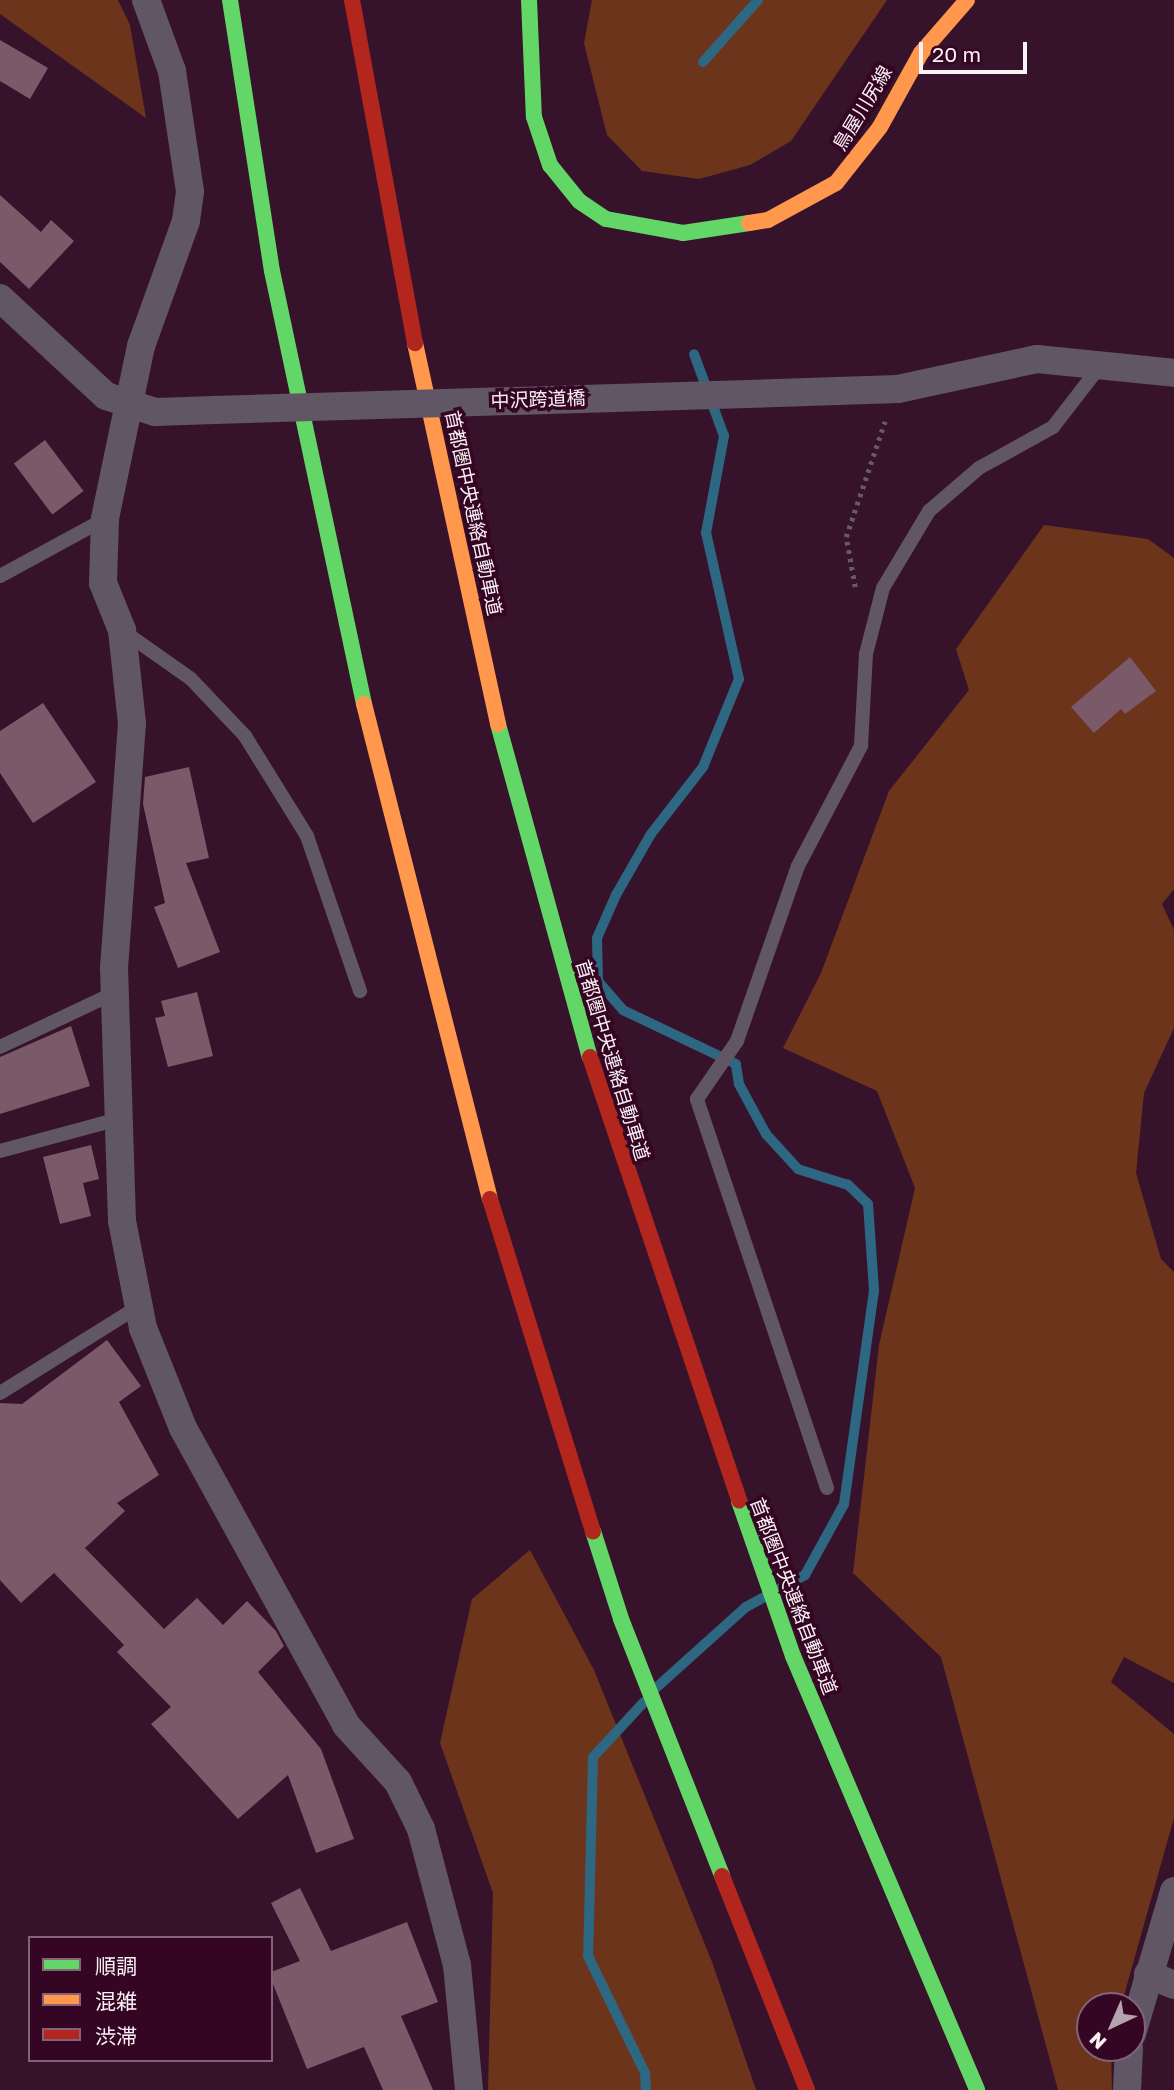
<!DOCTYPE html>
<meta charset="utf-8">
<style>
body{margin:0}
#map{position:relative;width:1174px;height:2090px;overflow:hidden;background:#37132b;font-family:"Golos Text","Noto Sans JP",sans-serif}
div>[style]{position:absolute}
.green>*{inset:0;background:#6c341b}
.stream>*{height:10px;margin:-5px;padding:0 5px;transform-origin:5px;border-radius:5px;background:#2e6781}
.building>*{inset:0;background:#7a5968;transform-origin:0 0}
.path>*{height:4.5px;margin-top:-2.25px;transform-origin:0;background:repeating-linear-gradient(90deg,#675967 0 3.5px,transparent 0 8.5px)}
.lane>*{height:14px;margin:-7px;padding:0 7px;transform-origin:7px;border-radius:7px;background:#615666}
.street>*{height:28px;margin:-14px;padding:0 14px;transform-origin:14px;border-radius:14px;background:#615666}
.fast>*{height:16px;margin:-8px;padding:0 8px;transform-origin:8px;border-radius:8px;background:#63d668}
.slow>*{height:16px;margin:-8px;padding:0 8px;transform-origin:8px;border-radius:8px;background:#ff974d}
.jam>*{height:16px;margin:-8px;padding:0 8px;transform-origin:8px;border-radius:8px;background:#b3261e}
.street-bridge>*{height:28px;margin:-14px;padding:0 14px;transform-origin:14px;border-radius:14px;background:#615666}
span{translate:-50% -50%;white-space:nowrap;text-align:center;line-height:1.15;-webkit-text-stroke:7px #350524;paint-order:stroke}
.street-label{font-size:19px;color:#faf1f5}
.legend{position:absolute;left:28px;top:1936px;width:245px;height:126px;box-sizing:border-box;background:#350524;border:2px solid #846378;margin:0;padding:9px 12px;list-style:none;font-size:21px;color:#faf1f5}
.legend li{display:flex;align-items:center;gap:14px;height:35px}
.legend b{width:35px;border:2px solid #846378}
.north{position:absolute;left:1076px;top:1992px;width:70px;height:70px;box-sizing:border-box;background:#350524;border:2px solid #846378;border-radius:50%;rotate:224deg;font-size:19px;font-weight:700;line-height:28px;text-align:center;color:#faf1f5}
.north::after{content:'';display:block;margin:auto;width:24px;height:32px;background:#b6a3ae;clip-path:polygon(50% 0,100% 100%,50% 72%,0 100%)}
.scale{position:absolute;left:919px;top:42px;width:108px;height:32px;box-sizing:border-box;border:4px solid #faf1f5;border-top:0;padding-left:9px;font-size:21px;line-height:24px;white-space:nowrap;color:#faf1f5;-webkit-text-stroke:5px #350524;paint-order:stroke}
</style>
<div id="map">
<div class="green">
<div style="clip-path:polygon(0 0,118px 0,130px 25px,146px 118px,0 14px)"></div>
<div style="clip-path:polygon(592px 0,887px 0,791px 141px,750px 165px,699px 179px,642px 171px,607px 135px,584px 43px)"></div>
<div style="clip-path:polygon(1044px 525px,1148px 539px,1174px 558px,1174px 889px,1162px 904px,1174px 930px,1174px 1028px,1144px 1093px,1136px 1173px,1161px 1259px,1174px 1272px,1174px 1683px,1124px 1657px,1111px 1682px,1174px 1734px,1174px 1818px,1121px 2006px,1090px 2006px,1090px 2048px,1111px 2048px,1112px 2090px,1058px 2090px,941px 1657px,853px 1573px,879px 1345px,915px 1188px,877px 1091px,783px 1048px,821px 973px,889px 791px,969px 690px,956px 649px)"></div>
<div style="clip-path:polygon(530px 1550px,594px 1670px,712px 1962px,756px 2090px,488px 2090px,493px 1893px,440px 1743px,472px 1599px)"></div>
</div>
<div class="stream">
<div style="left:703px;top:62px;width:83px;rotate:-48.4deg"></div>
<div style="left:657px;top:1687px;width:120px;rotate:-42deg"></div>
<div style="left:746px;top:1607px;width:67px;rotate:-28.5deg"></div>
<div style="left:805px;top:1575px;width:81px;rotate:-61.2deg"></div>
<div style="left:844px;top:1504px;width:216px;rotate:-82deg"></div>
<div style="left:874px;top:1290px;width:86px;rotate:-94deg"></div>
<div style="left:868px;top:1204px;width:28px;rotate:-136deg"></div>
<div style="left:848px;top:1185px;width:52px;rotate:-162.3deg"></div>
<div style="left:798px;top:1169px;width:47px;rotate:-132.4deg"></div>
<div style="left:766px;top:1134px;width:57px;rotate:-118.4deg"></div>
<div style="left:739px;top:1084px;width:20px;rotate:-99deg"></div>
<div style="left:736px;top:1064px;width:125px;rotate:-154.5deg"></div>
<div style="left:623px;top:1010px;width:38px;rotate:-131deg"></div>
<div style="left:598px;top:981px;width:43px;rotate:-91.3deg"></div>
<div style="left:597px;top:938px;width:47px;rotate:-66.2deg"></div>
<div style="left:616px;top:895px;width:70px;rotate:-60.2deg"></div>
<div style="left:651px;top:834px;width:85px;rotate:-52.2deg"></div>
<div style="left:703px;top:767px;width:95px;rotate:-67.8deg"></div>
<div style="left:739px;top:679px;width:150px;rotate:-102.7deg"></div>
<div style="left:706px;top:533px;width:99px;rotate:-79.5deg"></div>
<div style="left:724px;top:436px;width:87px;rotate:-110.1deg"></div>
<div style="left:644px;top:1702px;width:75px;rotate:132.8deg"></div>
<div style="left:593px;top:1757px;width:199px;rotate:91.4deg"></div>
<div style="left:588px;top:1956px;width:130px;rotate:64deg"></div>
<div style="left:645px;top:2073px;width:17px;rotate:87deg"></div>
</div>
<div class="building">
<div style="clip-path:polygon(0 40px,48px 68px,30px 99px,0 81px)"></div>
<div style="clip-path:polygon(0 195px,41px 232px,51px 220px,74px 241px,29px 289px,0 262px)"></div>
<div style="left:45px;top:440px;width:64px;height:39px;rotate:53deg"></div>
<div style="clip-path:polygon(1130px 657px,1156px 691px,1125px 714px,1121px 709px,1094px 733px,1071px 707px)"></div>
<div style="clip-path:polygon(43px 703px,96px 782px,33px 823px,0 773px,0 731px)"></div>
<div style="clip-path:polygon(189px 767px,209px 858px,186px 863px,220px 952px,178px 968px,154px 907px,165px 903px,143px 804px,145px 777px)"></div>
<div style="clip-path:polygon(197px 992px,213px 1056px,168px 1067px,155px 1018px,165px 1016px,161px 1001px)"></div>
<div style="clip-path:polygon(71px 1026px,90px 1086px,0 1114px,0 1057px)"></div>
<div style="clip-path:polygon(91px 1145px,99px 1179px,83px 1183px,91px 1216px,60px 1224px,43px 1157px)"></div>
<div style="clip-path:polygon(107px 1340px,141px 1386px,119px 1402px,159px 1475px,117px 1503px,125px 1511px,85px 1548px,164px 1629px,197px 1598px,223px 1625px,247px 1601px,276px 1631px,284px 1646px,258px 1672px,321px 1749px,354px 1839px,316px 1853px,288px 1775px,238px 1819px,151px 1724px,171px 1707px,117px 1652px,124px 1645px,54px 1573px,21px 1603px,0 1580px,0 1403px,22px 1404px)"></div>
<div style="clip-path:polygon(300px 1888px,331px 1951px,407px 1922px,438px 2002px,401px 2016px,433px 2090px,383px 2090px,364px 2047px,307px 2069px,271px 1979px,271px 1972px,300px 1961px,271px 1903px)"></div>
</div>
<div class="path">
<div style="left:855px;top:587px;width:51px;rotate:-100.2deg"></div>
<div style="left:846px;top:537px;width:122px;rotate:-71.4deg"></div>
</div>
<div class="lane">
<div style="left:0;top:576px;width:119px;rotate:-28.5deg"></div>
<div style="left:123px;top:631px;width:83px;rotate:35.2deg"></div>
<div style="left:191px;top:679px;width:79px;rotate:46.5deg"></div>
<div style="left:245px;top:736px;width:118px;rotate:58.2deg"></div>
<div style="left:307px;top:836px;width:164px;rotate:71.1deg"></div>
<div style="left:0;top:1047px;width:126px;rotate:-25.3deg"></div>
<div style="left:0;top:1151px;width:119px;rotate:-15.1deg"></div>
<div style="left:0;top:1393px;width:164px;rotate:-32deg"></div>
<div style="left:827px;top:1488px;width:410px;rotate:-108.5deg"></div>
<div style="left:697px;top:1099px;width:70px;rotate:-55.4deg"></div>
<div style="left:737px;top:1041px;width:185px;rotate:-70.8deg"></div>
<div style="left:798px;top:866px;width:136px;rotate:-62.3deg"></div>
<div style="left:861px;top:746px;width:92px;rotate:-86.9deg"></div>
<div style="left:866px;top:654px;width:68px;rotate:-75.6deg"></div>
<div style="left:883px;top:588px;width:90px;rotate:-59.1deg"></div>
<div style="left:929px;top:511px;width:66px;rotate:-40.7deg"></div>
<div style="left:979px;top:468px;width:85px;rotate:-29deg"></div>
<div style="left:1053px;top:427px;width:78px;rotate:-52.3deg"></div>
</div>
<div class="street">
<div style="left:146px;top:0;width:76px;rotate:69.9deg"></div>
<div style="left:172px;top:71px;width:122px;rotate:81.5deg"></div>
<div style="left:190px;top:192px;width:29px;rotate:98deg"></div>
<div style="left:186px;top:221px;width:133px;rotate:109.8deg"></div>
<div style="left:141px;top:346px;width:177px;rotate:101.8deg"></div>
<div style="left:105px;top:519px;width:64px;rotate:91.8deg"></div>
<div style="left:103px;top:583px;width:51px;rotate:68deg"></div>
<div style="left:122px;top:630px;width:94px;rotate:83.9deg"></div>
<div style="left:132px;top:723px;width:245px;rotate:94.2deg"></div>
<div style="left:114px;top:967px;width:254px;rotate:88.2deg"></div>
<div style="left:122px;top:1221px;width:109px;rotate:78.9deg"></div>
<div style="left:143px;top:1328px;width:108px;rotate:68.2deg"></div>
<div style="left:183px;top:1428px;width:339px;rotate:61.2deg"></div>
<div style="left:346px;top:1725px;width:77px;rotate:47.6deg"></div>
<div style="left:398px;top:1782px;width:52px;rotate:63.9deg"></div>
<div style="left:421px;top:1829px;width:141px;rotate:75.2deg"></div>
<div style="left:457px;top:1965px;width:126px;rotate:84.5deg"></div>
<div style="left:0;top:298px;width:144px;rotate:42.8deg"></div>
<div style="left:106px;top:396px;width:52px;rotate:18.1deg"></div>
<div style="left:155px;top:412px;width:60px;rotate:-1.9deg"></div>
<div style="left:777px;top:393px;width:121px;rotate:-1.9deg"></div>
<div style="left:898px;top:389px;width:142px;rotate:-12.2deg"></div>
<div style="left:1037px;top:359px;width:138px;rotate:5.8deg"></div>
<div style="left:1148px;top:1974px;width:28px;rotate:23deg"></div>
<div style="left:1132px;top:2034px;width:149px;rotate:-73.6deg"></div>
<div style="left:1127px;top:2090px;width:42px;rotate:-87.3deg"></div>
</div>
<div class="fast">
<div style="left:230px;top:0;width:274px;rotate:81.2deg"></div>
<div style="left:272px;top:271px;width:443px;rotate:78deg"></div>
<div style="left:529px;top:0;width:117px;rotate:87.6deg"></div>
<div style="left:534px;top:117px;width:51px;rotate:71.6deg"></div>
<div style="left:550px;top:165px;width:46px;rotate:51.1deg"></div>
<div style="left:579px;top:201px;width:32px;rotate:34deg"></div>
<div style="left:606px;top:219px;width:78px;rotate:10.3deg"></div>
<div style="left:683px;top:233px;width:67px;rotate:-8.6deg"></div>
<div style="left:498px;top:724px;width:345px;rotate:74.6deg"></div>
<div style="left:739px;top:1501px;width:164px;rotate:70.8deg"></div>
<div style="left:793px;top:1656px;width:471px;rotate:67deg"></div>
<div style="left:593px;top:1531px;width:92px;rotate:72.3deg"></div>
<div style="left:621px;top:1619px;width:276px;rotate:68.5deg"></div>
</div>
<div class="slow">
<div style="left:749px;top:223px;width:19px;rotate:-9deg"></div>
<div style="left:768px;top:220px;width:77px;rotate:-28.6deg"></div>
<div style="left:836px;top:183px;width:71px;rotate:-51.8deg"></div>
<div style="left:880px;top:127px;width:85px;rotate:-61deg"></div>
<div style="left:921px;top:53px;width:70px;rotate:-49deg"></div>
<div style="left:415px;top:343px;width:390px;rotate:77.7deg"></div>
<div style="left:364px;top:704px;width:511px;rotate:75.72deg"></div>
</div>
<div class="jam">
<div style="left:352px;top:0;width:349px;rotate:79.6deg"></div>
<div style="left:590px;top:1057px;width:468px;rotate:71.4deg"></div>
<div style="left:490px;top:1199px;width:348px;rotate:72.8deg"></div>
<div style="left:722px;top:1876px;width:230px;rotate:68.3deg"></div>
</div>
<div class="street-bridge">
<div style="left:215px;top:410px;width:562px;rotate:-1.73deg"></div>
</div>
<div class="street-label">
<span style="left:862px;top:108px;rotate:-59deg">鳥屋川尻線</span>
<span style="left:538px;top:399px;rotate:-2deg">中沢跨道橋</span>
<span style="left:474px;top:513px;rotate:78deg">首都圏中央連絡自動車道</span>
<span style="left:613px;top:1060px;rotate:73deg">首都圏中央連絡自動車道</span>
<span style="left:794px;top:1596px;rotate:69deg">首都圏中央連絡自動車道</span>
</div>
<ul class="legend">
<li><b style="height:9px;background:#63d668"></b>順調</li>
<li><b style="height:9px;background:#ff974d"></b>混雑</li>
<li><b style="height:9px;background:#b3261e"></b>渋滞</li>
</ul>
<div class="north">N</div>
<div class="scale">20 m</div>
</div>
